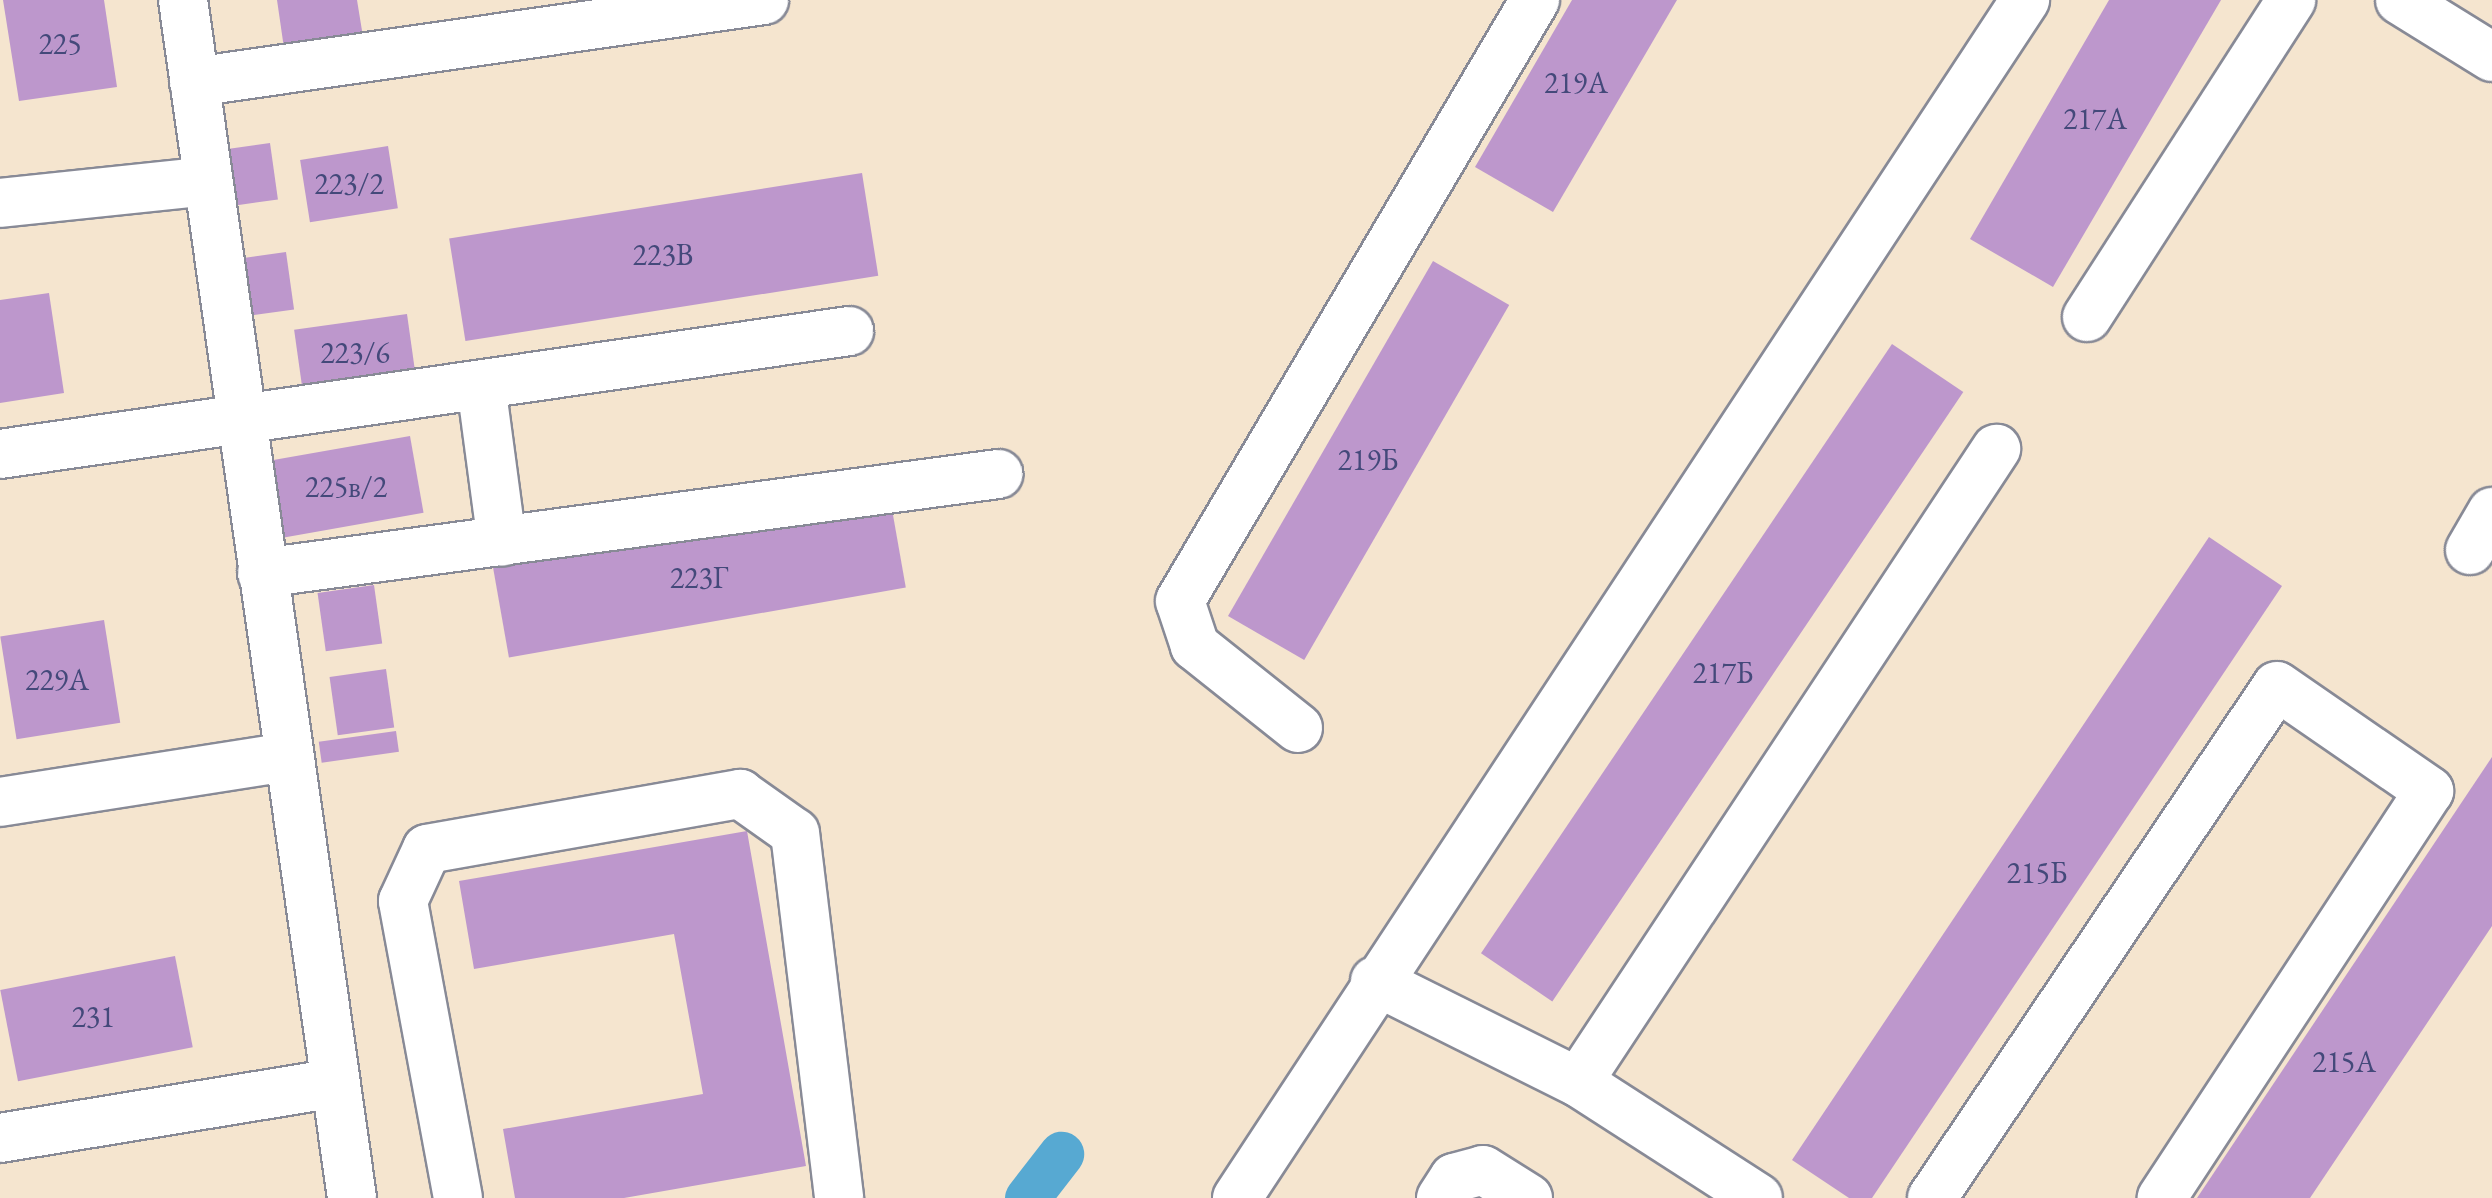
<!DOCTYPE html>
<meta charset="utf-8">
<style>
body{margin:0}
#map{position:relative;width:2492px;height:1198px;overflow:hidden;background:#f5e5cf;font-family:"EB Garamond",serif}
div>[style]{position:absolute}
.canal>*{height:45px;margin:-22.5px;padding:0 22.5px;transform-origin:22.5px;border-radius:22.5px;background:#57a9d2}
.building>*{inset:0;background:#bd97cc;transform-origin:0 0}
.roads{filter:drop-shadow(2px 0 #888a96) drop-shadow(-2px 0 #888a96) drop-shadow(0 2px #888a96) drop-shadow(0 -2px #888a96)}
.minor>*{height:48px;margin:-24px;padding:0 24px;transform-origin:24px;border-radius:24px;background:#fff}
span{translate:-50% -50%;white-space:nowrap;text-align:center;line-height:1.15;-webkit-text-stroke:9px #f7f3e8;paint-order:stroke}
.number-label{font-size:30px;color:#44497a}
.number-label span{-webkit-text-stroke-width:0}
</style>
<div id="map">
<div class="canal">
<div style="left:1027px;top:1198px;width:56px;rotate:-52.3deg"></div>
</div>
<div class="building">
<div style="clip-path:polygon(3px 0,104px 0,117px 87px,19px 101px)"></div>
<div style="clip-path:polygon(277px 0,357px 0,364px 43px,285px 55px)"></div>
<div style="clip-path:polygon(1572px 0,1677px 0,1553px 212px,1475px 167px)"></div>
<div style="clip-path:polygon(2109px 0,2221px 0,2053px 287px,1970px 239px)"></div>
<div style="left:270px;top:143px;width:57px;height:50px;rotate:82deg"></div>
<div style="left:388px;top:146px;width:63px;height:89px;rotate:81deg"></div>
<div style="left:862px;top:173px;width:104px;height:418px;rotate:81deg"></div>
<div style="left:286px;top:252px;width:58px;height:50px;rotate:82deg"></div>
<div style="left:1433px;top:261px;width:88px;height:410px;rotate:30deg"></div>
<div style="clip-path:polygon(49px 293px,64px 393px,0 403px,0 300px)"></div>
<div style="left:407px;top:314px;width:63px;height:114px;rotate:82deg"></div>
<div style="left:1892px;top:344px;width:86px;height:735px;rotate:34deg"></div>
<div style="left:410px;top:436px;width:78px;height:143px;rotate:80deg"></div>
<div style="left:890px;top:498px;width:91px;height:403px;rotate:80deg"></div>
<div style="clip-path:polygon(2209px 537px,2282px 586px,1872px 1198px,1849px 1198px,1792px 1160px)"></div>
<div style="left:374px;top:585px;width:59px;height:57px;rotate:82deg"></div>
<div style="left:104px;top:620px;width:104px;height:105px;rotate:81deg"></div>
<div style="left:386px;top:669px;width:59px;height:57px;rotate:82deg"></div>
<div style="left:396px;top:731px;width:21px;height:78px;rotate:82deg"></div>
<div style="clip-path:polygon(2492px 757px,2492px 926px,2310px 1198px,2197px 1198px)"></div>
<div style="clip-path:polygon(747px 831px,806px 1166px,624px 1198px,515px 1198px,503px 1129px,703px 1094px,674px 934px,474px 969px,459px 881px)"></div>
<div style="left:175px;top:956px;width:93px;height:178px;rotate:79deg"></div>
</div>
<div class="roads">
<div class="minor">
<div style="left:183px;top:0;width:1210px;rotate:81.97deg"></div>
<div style="left:2400px;top:0;width:108px;rotate:31.8deg"></div>
<div style="left:194px;top:82px;width:576px;rotate:-8.19deg"></div>
<div style="left:0;top:203px;width:209px;rotate:-6deg"></div>
<div style="left:2087px;top:317px;width:377px;rotate:-57.2deg"></div>
<div style="left:481px;top:385px;width:158px;rotate:82.4deg"></div>
<div style="left:0;top:454px;width:858px;rotate:-8.24deg"></div>
<div style="left:2470px;top:550px;width:44px;rotate:-59.9deg"></div>
<div style="left:262px;top:573px;width:743px;rotate:-7.66deg"></div>
<div style="left:1298px;top:728px;width:132px;rotate:-141.5deg"></div>
<div style="left:1195px;top:646px;width:47px;rotate:-108.4deg"></div>
<div style="left:1180px;top:601px;width:698px;rotate:-59.43deg"></div>
<div style="left:0;top:802px;width:292px;rotate:-8.9deg"></div>
<div style="left:1375px;top:981px;width:227px;rotate:26.5deg"></div>
<div style="left:1578px;top:1082px;width:214px;rotate:32.8deg"></div>
<div style="left:1578px;top:1082px;width:759px;rotate:-56.56deg"></div>
<div style="left:0;top:1138px;width:339px;rotate:-9.3deg"></div>
<div style="left:458px;top:1198px;width:302px;rotate:-100.5deg"></div>
<div style="left:403px;top:901px;width:57px;rotate:-65.2deg"></div>
<div style="left:427px;top:849px;width:318px;rotate:-10deg"></div>
<div style="left:740px;top:794px;width:67px;rotate:35.3deg"></div>
<div style="left:795px;top:833px;width:368px;rotate:83.1deg"></div>
<div style="left:1237px;top:1198px;width:1434px;rotate:-56.66deg"></div>
<div style="left:1441px;top:1198px;width:24px;rotate:-57deg"></div>
<div style="left:1454px;top:1178px;width:30px;rotate:-15deg"></div>
<div style="left:1483px;top:1170px;width:53px;rotate:31.9deg"></div>
<div style="left:1932px;top:1198px;width:617px;rotate:-56.03deg"></div>
<div style="left:2277px;top:686px;width:185px;rotate:34.6deg"></div>
<div style="left:2429px;top:791px;width:487px;rotate:123.3deg"></div>
</div>
</div>
<div class="number-label">
<span style="left:60px;top:44px">225</span>
<span style="left:1576px;top:83px">219А</span>
<span style="left:2095px;top:119px">217А</span>
<span style="left:349px;top:184px">223/2</span>
<span style="left:663px;top:255px">223В</span>
<span style="left:355px;top:353px">223/6</span>
<span style="left:1368px;top:460px">219Б</span>
<span style="left:346px;top:487px">225в/2</span>
<span style="left:699px;top:578px">223Г</span>
<span style="left:1723px;top:673px">217Б</span>
<span style="left:57px;top:680px">229А</span>
<span style="left:2037px;top:873px">215Б</span>
<span style="left:93px;top:1017px">231</span>
<span style="left:2344px;top:1062px">215А</span>
</div>
</div>
